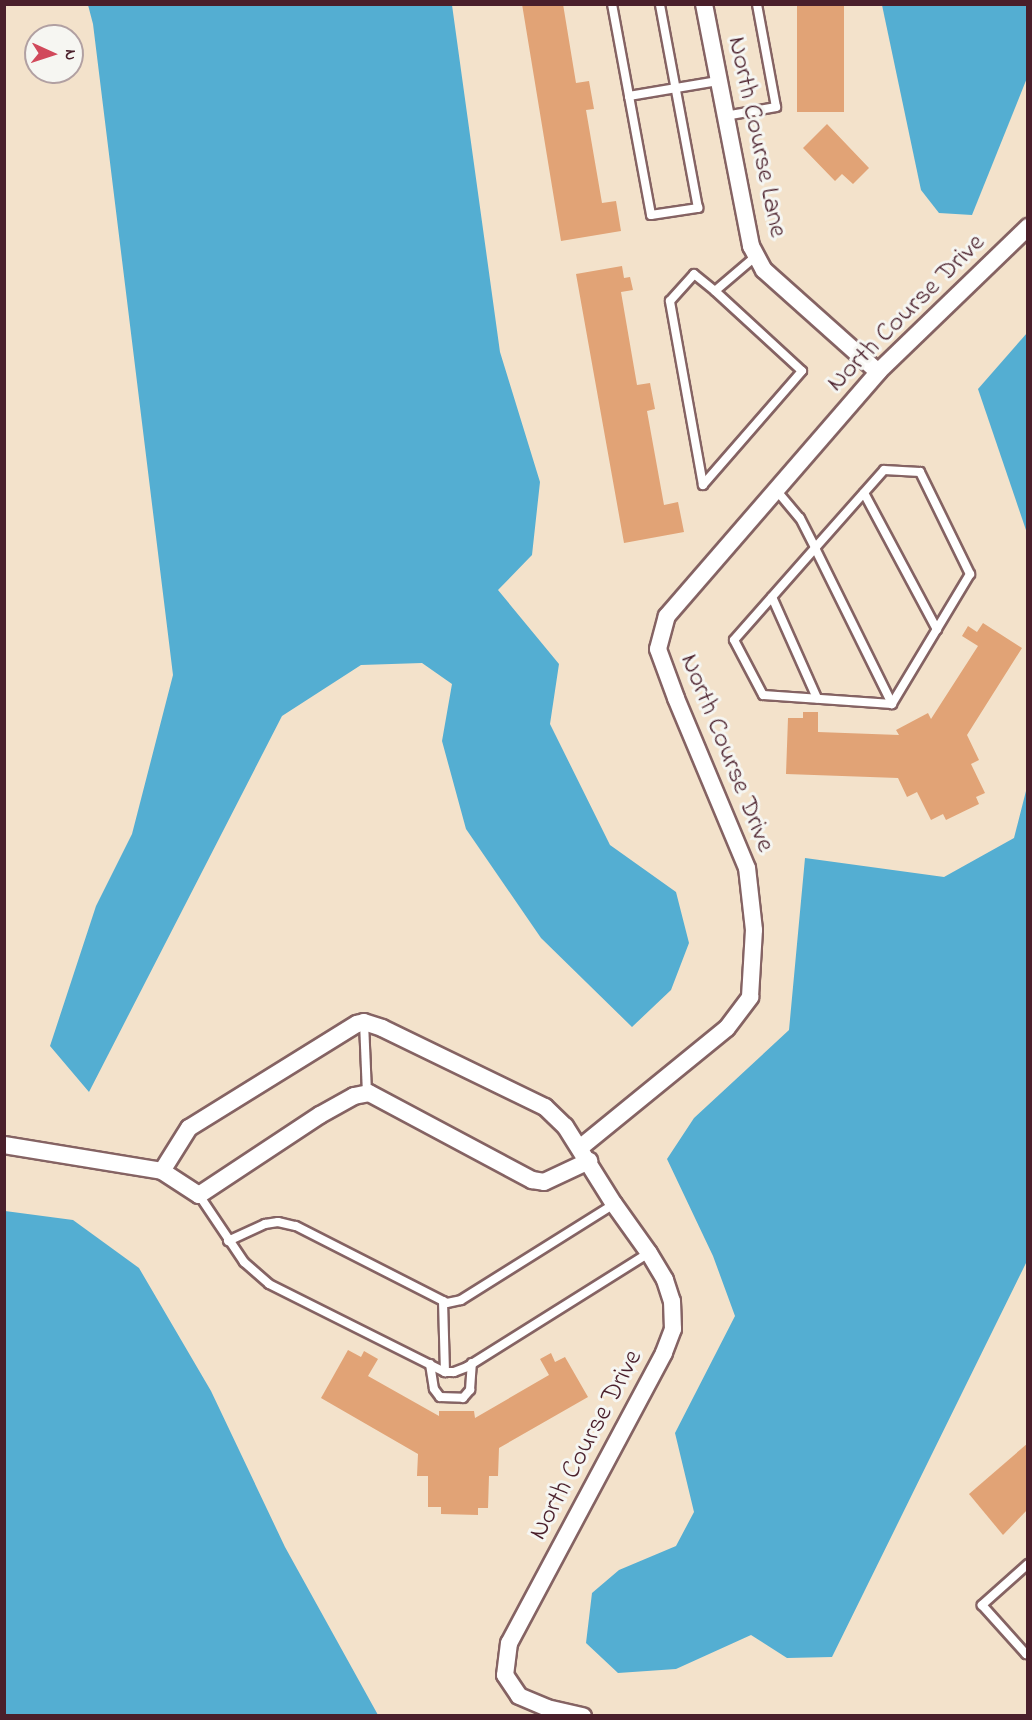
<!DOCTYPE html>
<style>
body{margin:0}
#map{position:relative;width:1032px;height:1720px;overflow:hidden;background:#f3e2cb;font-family:"Indie Flower",sans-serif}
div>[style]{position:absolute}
.water>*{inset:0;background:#54aed2}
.building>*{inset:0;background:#e1a376;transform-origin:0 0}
.roads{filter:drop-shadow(2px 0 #856363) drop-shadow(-2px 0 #856363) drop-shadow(0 2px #856363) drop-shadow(0 -2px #856363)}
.lane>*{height:8px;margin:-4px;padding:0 4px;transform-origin:4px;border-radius:4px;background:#fff}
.street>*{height:16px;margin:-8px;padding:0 8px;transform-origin:8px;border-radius:8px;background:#fff}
span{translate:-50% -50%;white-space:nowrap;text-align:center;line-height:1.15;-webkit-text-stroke:6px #f6f6f2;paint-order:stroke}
.street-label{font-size:27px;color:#4a1f2b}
.frame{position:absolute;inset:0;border:6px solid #4a1f2b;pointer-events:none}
.north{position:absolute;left:24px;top:24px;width:60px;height:60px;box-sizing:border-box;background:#f6f6f2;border:2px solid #b1a0a2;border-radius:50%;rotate:93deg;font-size:16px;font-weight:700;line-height:24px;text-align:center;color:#4a1f2b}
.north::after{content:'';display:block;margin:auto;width:21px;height:27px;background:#d1495b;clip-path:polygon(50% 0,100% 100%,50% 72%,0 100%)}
</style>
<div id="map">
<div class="water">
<div style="clip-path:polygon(88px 5px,452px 5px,500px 352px,540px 482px,532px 555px,498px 590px,559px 664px,550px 724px,610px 845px,676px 892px,689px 943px,671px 990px,632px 1027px,541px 938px,466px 829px,442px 741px,452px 684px,422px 663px,361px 665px,282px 716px,89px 1092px,50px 1046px,96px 906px,132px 834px,173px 675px,93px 24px)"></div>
<div style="clip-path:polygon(882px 5px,1027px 5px,1027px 78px,972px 215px,939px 213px,921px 190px)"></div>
<div style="clip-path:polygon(1027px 333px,1027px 533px,978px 389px)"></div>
<div style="clip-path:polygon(1027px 787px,1027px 1261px,832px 1657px,787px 1658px,751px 1635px,676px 1669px,618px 1673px,586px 1643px,592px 1593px,619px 1570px,676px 1546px,694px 1512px,675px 1433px,735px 1316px,713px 1256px,667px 1159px,694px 1118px,789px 1030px,805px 858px,944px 877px,1014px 838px)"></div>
<div style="clip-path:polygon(5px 1211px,73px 1220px,139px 1268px,211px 1391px,285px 1547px,378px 1715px,5px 1715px)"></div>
</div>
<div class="building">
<div style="clip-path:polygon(522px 4px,563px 4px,576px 83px,589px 81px,594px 109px,586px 110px,602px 203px,616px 201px,621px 231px,561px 241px)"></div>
<div style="left:797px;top:4px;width:47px;height:108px"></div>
<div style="clip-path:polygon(827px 124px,869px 168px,853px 184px,842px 174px,835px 181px,803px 148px)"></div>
<div style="clip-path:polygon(622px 266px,624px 278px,630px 277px,633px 290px,621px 292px,637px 385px,650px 383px,655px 409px,647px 411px,664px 505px,678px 502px,684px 532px,624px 543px,576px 274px)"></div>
<div style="clip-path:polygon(983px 623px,1022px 648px,967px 735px,979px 760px,971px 764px,985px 793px,976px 797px,979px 804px,946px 820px,943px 814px,931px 820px,917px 792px,907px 797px,898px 778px,786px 774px,788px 718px,803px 718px,803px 712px,818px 712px,818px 732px,899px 735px,896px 730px,928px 713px,931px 719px,978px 646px,962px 636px,968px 626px,977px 632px)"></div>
<div style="clip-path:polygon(348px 1350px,361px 1357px,364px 1351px,378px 1359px,368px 1376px,439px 1416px,439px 1411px,474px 1411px,475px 1418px,549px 1375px,540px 1359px,551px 1353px,555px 1362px,565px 1357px,588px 1397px,499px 1448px,498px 1476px,489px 1476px,488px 1508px,478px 1508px,478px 1515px,441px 1514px,441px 1507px,428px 1507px,428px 1476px,417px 1476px,418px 1454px,321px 1398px)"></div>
<div style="clip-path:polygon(1028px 1443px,1028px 1509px,1003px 1535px,969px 1494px)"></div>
</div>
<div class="roads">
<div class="lane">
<div style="left:612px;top:4px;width:94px;rotate:79.5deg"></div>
<div style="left:629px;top:96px;width:90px;rotate:-9.6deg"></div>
<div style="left:629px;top:96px;width:121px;rotate:79.5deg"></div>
<div style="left:651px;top:215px;width:48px;rotate:-8.5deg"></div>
<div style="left:698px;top:208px;width:208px;rotate:-100.6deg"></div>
<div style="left:725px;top:116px;width:52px;rotate:-10deg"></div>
<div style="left:776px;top:107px;width:105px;rotate:-100.5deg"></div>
<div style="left:715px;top:291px;width:118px;rotate:42.6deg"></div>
<div style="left:802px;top:371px;width:151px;rotate:131deg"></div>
<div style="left:703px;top:485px;width:187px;rotate:-100.2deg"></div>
<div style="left:670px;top:301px;width:36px;rotate:-48deg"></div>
<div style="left:694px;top:274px;width:27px;rotate:39deg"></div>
<div style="left:715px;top:291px;width:54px;rotate:-40.5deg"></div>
<div style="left:777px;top:491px;width:35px;rotate:50deg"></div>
<div style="left:800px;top:518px;width:34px;rotate:63deg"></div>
<div style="left:815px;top:548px;width:174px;rotate:63.7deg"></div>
<div style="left:892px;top:704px;width:129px;rotate:-176deg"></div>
<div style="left:763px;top:695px;width:62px;rotate:-117.8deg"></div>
<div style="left:734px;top:640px;width:123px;rotate:-48.6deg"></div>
<div style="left:815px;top:548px;width:104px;rotate:-48.5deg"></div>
<div style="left:884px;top:470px;width:36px;rotate:3deg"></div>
<div style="left:920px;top:472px;width:114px;rotate:63.9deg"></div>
<div style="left:970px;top:574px;width:152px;rotate:121deg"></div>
<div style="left:864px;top:493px;width:155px;rotate:61.9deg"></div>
<div style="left:772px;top:597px;width:111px;rotate:66deg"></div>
<div style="left:364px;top:1022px;width:72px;rotate:87.6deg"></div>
<div style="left:199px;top:1195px;width:81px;rotate:56.1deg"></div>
<div style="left:244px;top:1262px;width:33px;rotate:41deg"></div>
<div style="left:269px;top:1284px;width:197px;rotate:26.6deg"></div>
<div style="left:445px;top:1372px;width:9px"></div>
<div style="left:454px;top:1372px;width:14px;rotate:-21deg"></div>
<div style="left:467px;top:1367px;width:215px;rotate:-32.1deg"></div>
<div style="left:228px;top:1241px;width:41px;rotate:-24.7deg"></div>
<div style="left:265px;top:1224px;width:13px;rotate:-9deg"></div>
<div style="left:278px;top:1222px;width:18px;rotate:13deg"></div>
<div style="left:296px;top:1226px;width:169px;rotate:27deg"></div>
<div style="left:447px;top:1303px;width:14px;rotate:-12deg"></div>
<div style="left:461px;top:1300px;width:181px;rotate:-32.1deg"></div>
<div style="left:443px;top:1301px;width:71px;rotate:88.4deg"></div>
<div style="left:430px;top:1364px;width:25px;rotate:81deg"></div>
<div style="left:434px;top:1389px;width:10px;rotate:53deg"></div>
<div style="left:440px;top:1397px;width:23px;rotate:2deg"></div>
<div style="left:463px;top:1398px;width:11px;rotate:-49deg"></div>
<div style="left:470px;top:1390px;width:27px;rotate:-86deg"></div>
<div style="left:1028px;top:1564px;width:62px;rotate:138.3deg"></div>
<div style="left:982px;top:1605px;width:66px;rotate:48.1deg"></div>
<div style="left:1026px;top:1654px;width:3px;rotate:-45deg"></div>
</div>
<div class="street">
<div style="left:704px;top:4px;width:247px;rotate:79deg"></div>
<div style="left:751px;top:246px;width:27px;rotate:62deg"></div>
<div style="left:764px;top:270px;width:153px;rotate:41.8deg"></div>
<div style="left:4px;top:1145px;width:160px;rotate:9.3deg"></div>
<div style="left:162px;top:1171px;width:44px;rotate:33deg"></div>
<div style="left:199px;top:1195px;width:145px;rotate:-33.5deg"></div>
<div style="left:320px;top:1115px;width:39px;rotate:-29deg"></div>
<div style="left:354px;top:1096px;width:15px;rotate:-11deg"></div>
<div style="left:369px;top:1093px;width:185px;rotate:28.1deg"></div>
<div style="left:532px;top:1180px;width:12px;rotate:9deg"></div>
<div style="left:544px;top:1182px;width:50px;rotate:-25deg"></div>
<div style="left:581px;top:1147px;width:188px;rotate:-39.2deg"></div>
<div style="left:727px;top:1028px;width:39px;rotate:-53deg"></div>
<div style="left:750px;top:997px;width:67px;rotate:-86.6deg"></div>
<div style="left:754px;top:930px;width:62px;rotate:-96.4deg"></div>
<div style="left:747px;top:868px;width:184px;rotate:-112.7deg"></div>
<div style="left:676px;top:698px;width:52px;rotate:-110.2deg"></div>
<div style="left:658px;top:649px;width:34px;rotate:-75deg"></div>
<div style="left:667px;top:616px;width:323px;rotate:-49.1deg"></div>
<div style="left:878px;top:372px;width:209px;rotate:-44deg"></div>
<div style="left:162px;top:1171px;width:51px;rotate:-57.9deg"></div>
<div style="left:189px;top:1128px;width:198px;rotate:-31.8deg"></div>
<div style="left:357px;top:1024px;width:7px;rotate:-16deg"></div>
<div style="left:364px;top:1022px;width:19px;rotate:18deg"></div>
<div style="left:382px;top:1028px;width:181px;rotate:25.9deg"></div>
<div style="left:545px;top:1107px;width:28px;rotate:44deg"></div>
<div style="left:565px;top:1126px;width:92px;rotate:57.9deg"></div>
<div style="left:614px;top:1204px;width:60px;rotate:54.5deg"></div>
<div style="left:649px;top:1253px;width:31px;rotate:59deg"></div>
<div style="left:665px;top:1280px;width:22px;rotate:72deg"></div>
<div style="left:672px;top:1301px;width:28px;rotate:88deg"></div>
<div style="left:673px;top:1329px;width:26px;rotate:111deg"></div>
<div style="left:664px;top:1353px;width:329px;rotate:118.1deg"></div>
<div style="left:509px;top:1643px;width:32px;rotate:97deg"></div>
<div style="left:505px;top:1675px;width:25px;rotate:56deg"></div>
<div style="left:519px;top:1696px;width:30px;rotate:23deg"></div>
<div style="left:547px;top:1708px;width:37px;rotate:13deg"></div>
</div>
</div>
<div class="street-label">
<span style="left:757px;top:137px;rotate:78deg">North Course Lane</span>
<span style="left:906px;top:313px;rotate:-45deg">North Course Drive</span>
<span style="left:727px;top:753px;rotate:68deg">North Course Drive</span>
<span style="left:586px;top:1445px;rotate:-62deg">North Course Drive</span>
</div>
<div class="frame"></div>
<div class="north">N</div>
</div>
